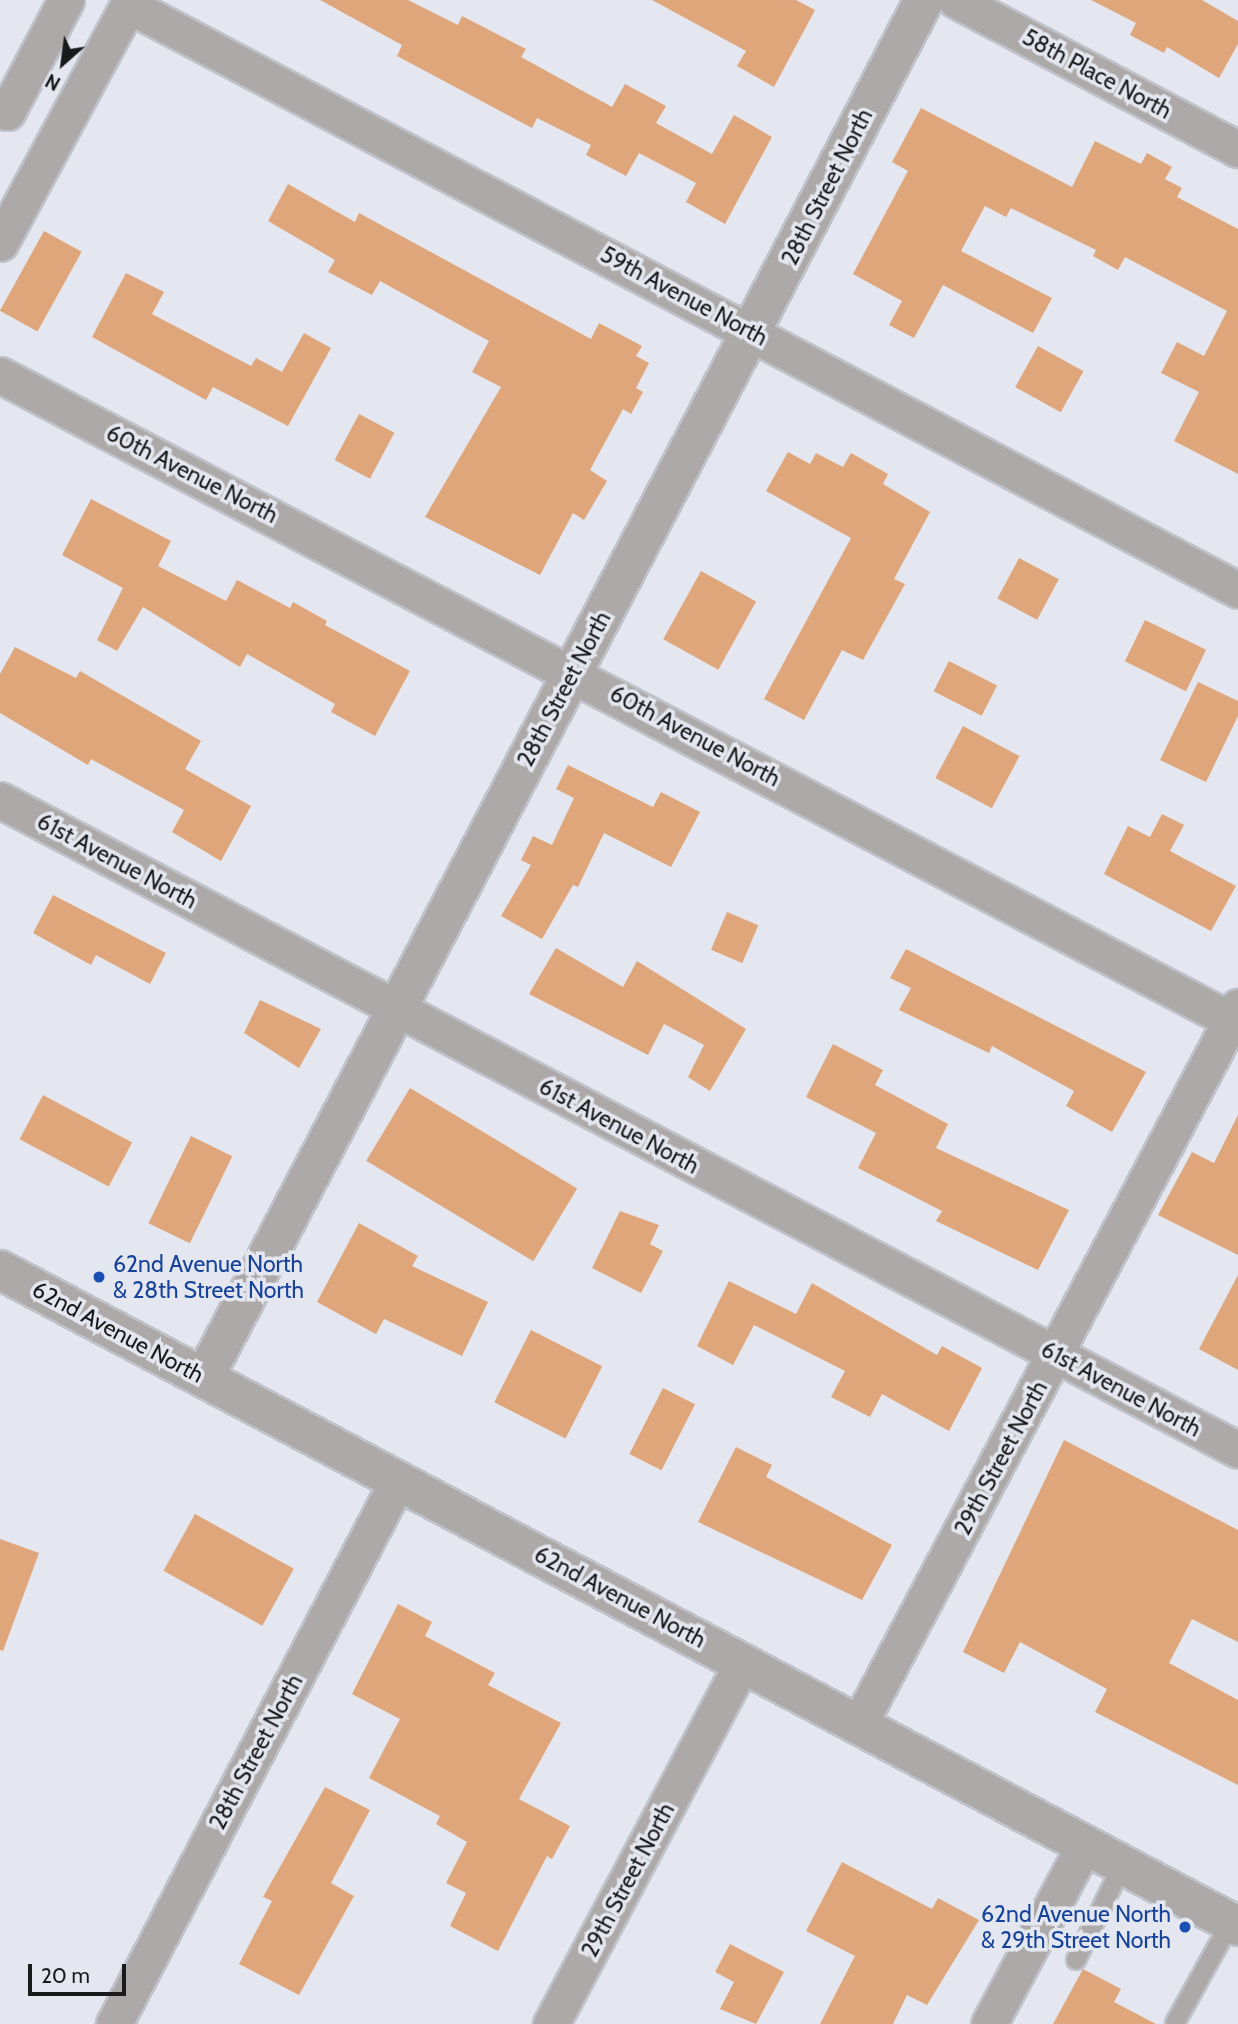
<!DOCTYPE html>
<style>
body{margin:0}
#map{position:relative;width:1238px;height:2024px;overflow:hidden;background:#e4e7ef;font-family:Cabin,sans-serif}
div>[style]{position:absolute}
.building>*{inset:0;background:#dfa67b;transform-origin:0 0}
.roads{filter:drop-shadow(2px 0 #bfc2c9) drop-shadow(-2px 0 #bfc2c9) drop-shadow(0 2px #bfc2c9) drop-shadow(0 -2px #bfc2c9)}
.service>*{height:18px;margin:-9px;padding:0 9px;transform-origin:9px;border-radius:9px;background:#ada9a8}
.minor>*{height:35px;margin:-17.5px;padding:0 17.5px;transform-origin:17.5px;border-radius:17.5px;background:#ada9a8}
.tertiary>*{height:38px;margin:-19px;padding:0 19px;transform-origin:19px;border-radius:19px;background:#ada9a8}
.dots>*{width:19px;height:19px;translate:-50% -50%;box-sizing:border-box;border:4px solid #e4e7ef;border-radius:50%}
span{translate:-50% -50%;white-space:nowrap;text-align:center;line-height:1.15;-webkit-text-stroke:7px #e4e7ef;paint-order:stroke}
.street-label{font-size:23px;color:#191a1c}
.transit-label{font-size:23px;color:#164399}
.left{translate:0 -50%;text-align:left}
.right{translate:-100% -50%;text-align:right}
.north{position:absolute;left:28px;top:28px;width:70px;height:70px;-webkit-text-stroke:5px #e4e7ef;paint-order:stroke;rotate:208deg;font-size:19px;font-weight:700;line-height:28px;text-align:center;color:#191a1c}
.north::after{content:'';display:block;margin:auto;width:24px;height:32px;background:#191a1c;clip-path:polygon(50% 0,100% 100%,50% 72%,0 100%)}
.scale{position:absolute;left:28px;top:1964px;width:98px;height:32px;box-sizing:border-box;border:4px solid #191a1c;border-top:0;padding-left:9px;font-size:21px;line-height:24px;white-space:nowrap;color:#191a1c;-webkit-text-stroke:5px #e4e7ef;paint-order:stroke}
</style>
<div id="map">
<div class="building">
<div style="clip-path:polygon(320px 0,408px 0,458px 25px,462px 16px,526px 49px,521px 57px,612px 107px,625px 84px,666px 106px,656px 123px,712px 154px,734px 115px,772px 137px,725px 224px,686px 202px,696px 183px,639px 153px,626px 176px,586px 155px,591px 145px,537px 118px,532px 128px,397px 56px,402px 45px)"></div>
<div style="clip-path:polygon(652px 0,796px 0,815px 10px,774px 87px,737px 66px,746px 51px)"></div>
<div style="clip-path:polygon(1091px 0,1202px 0,1238px 21px,1238px 44px,1219px 78px,1167px 47px,1164px 53px,1130px 35px,1136px 23px)"></div>
<div style="clip-path:polygon(921px 108px,1072px 187px,1095px 141px,1141px 164px,1147px 153px,1172px 167px,1165px 179px,1182px 188px,1177px 197px,1238px 229px,1238px 474px,1174px 441px,1199px 392px,1161px 373px,1177px 342px,1204px 356px,1227px 311px,1125px 257px,1118px 270px,1093px 256px,1096px 250px,1011px 208px,1006px 217px,985px 206px,961px 251px,1052px 298px,1033px 333px,943px 285px,914px 338px,889px 325px,902px 301px,853px 274px,908px 171px,892px 162px)"></div>
<div style="clip-path:polygon(288px 184px,355px 222px,359px 213px,591px 339px,599px 323px,642px 346px,636px 356px,649px 363px,636px 388px,643px 392px,631px 414px,623px 409px,590px 470px,607px 481px,584px 520px,573px 513px,540px 575px,425px 517px,501px 387px,472px 372px,489px 341px,380px 281px,372px 295px,328px 272px,335px 260px,268px 221px)"></div>
<div style="left:44px;top:231px;width:43px;height:91px;rotate:29deg"></div>
<div style="clip-path:polygon(126px 273px,164px 292px,152px 314px,251px 366px,256px 358px,282px 372px,304px 333px,331px 348px,288px 426px,213px 387px,206px 400px,92px 337px)"></div>
<div style="left:1038px;top:346px;width:52px;height:47px;rotate:29deg"></div>
<div style="left:359px;top:414px;width:40px;height:52px;rotate:28deg"></div>
<div style="clip-path:polygon(788px 452px,810px 464px,816px 453px,843px 467px,851px 453px,888px 474px,883px 484px,930px 512px,894px 579px,905px 584px,863px 660px,842px 650px,804px 720px,764px 699px,851px 538px,766px 491px)"></div>
<div style="clip-path:polygon(91px 499px,171px 541px,158px 566px,226px 601px,237px 580px,290px 608px,293px 602px,327px 621px,325px 625px,410px 671px,375px 736px,331px 712px,335px 704px,247px 654px,240px 667px,143px 607px,117px 651px,97px 640px,123px 588px,62px 555px)"></div>
<div style="left:1019px;top:558px;width:45px;height:46px;rotate:28deg"></div>
<div style="left:701px;top:571px;width:63px;height:78px;rotate:29deg"></div>
<div style="left:1145px;top:620px;width:68px;height:46px;rotate:26deg"></div>
<div style="clip-path:polygon(15px 647px,76px 678px,80px 671px,201px 741px,185px 769px,251px 806px,221px 861px,172px 832px,184px 810px,91px 759px,88px 765px,0 713px,0 674px)"></div>
<div style="left:949px;top:661px;width:54px;height:34px;rotate:27deg"></div>
<div style="clip-path:polygon(1198px 682px,1238px 701px,1238px 716px,1206px 782px,1160px 760px)"></div>
<div style="left:963px;top:726px;width:64px;height:59px;rotate:28deg"></div>
<div style="clip-path:polygon(568px 765px,653px 807px,661px 792px,700px 812px,671px 867px,604px 833px,578px 887px,573px 885px,542px 939px,501px 916px,531px 865px,521px 860px,533px 836px,552px 845px,574px 798px,556px 789px)"></div>
<div style="clip-path:polygon(1162px 814px,1184px 825px,1170px 851px,1236px 886px,1211px 931px,1104px 874px,1128px 826px,1150px 837px)"></div>
<div style="clip-path:polygon(53px 895px,166px 953px,150px 984px,96px 955px,91px 965px,33px 933px)"></div>
<div style="left:727px;top:912px;width:34px;height:41px;rotate:23deg"></div>
<div style="clip-path:polygon(556px 948px,623px 987px,637px 961px,746px 1029px,710px 1091px,688px 1077px,704px 1045px,664px 1024px,648px 1055px,529px 994px)"></div>
<div style="clip-path:polygon(906px 949px,1146px 1072px,1112px 1132px,1066px 1106px,1074px 1091px,992px 1046px,989px 1053px,899px 1010px,911px 988px,890px 978px)"></div>
<div style="clip-path:polygon(260px 1000px,321px 1029px,299px 1068px,244px 1033px)"></div>
<div style="clip-path:polygon(833px 1044px,883px 1070px,875px 1085px,948px 1124px,936px 1148px,1069px 1210px,1038px 1270px,936px 1221px,942px 1211px,858px 1168px,876px 1133px,806px 1097px)"></div>
<div style="left:410px;top:1088px;width:195px;height:85px;rotate:31deg"></div>
<div style="left:43px;top:1095px;width:101px;height:50px;rotate:28deg"></div>
<div style="clip-path:polygon(1238px 1115px,1238px 1255px,1158px 1215px,1192px 1152px,1214px 1163px)"></div>
<div style="left:191px;top:1136px;width:46px;height:97px;rotate:26deg"></div>
<div style="clip-path:polygon(620px 1211px,659px 1225px,650px 1244px,663px 1251px,641px 1293px,592px 1268px)"></div>
<div style="clip-path:polygon(359px 1223px,418px 1256px,412px 1266px,488px 1302px,462px 1356px,384px 1319px,376px 1334px,317px 1302px)"></div>
<div style="clip-path:polygon(1238px 1275px,1238px 1370px,1199px 1349px)"></div>
<div style="clip-path:polygon(729px 1281px,796px 1314px,812px 1283px,937px 1355px,942px 1346px,982px 1368px,949px 1431px,882px 1394px,870px 1417px,831px 1397px,845px 1371px,754px 1325px,733px 1365px,697px 1346px)"></div>
<div style="left:531px;top:1330px;width:80px;height:81px;rotate:27deg"></div>
<div style="left:663px;top:1388px;width:36px;height:74px;rotate:27deg"></div>
<div style="clip-path:polygon(1064px 1440px,1238px 1530px,1238px 1642px,1192px 1619px,1169px 1663px,1238px 1700px,1238px 1785px,1095px 1712px,1107px 1689px,1020px 1642px,1004px 1673px,963px 1652px)"></div>
<div style="clip-path:polygon(736px 1447px,772px 1465px,766px 1477px,892px 1545px,862px 1600px,698px 1522px)"></div>
<div style="left:195px;top:1514px;width:113px;height:65px;rotate:29deg"></div>
<div style="clip-path:polygon(0 1539px,39px 1553px,3px 1651px,0 1650px)"></div>
<div style="clip-path:polygon(398px 1604px,432px 1622px,425px 1636px,495px 1673px,488px 1685px,561px 1723px,519px 1799px,570px 1826px,552px 1859px,547px 1856px,498px 1951px,450px 1926px,466px 1893px,446px 1883px,467px 1842px,436px 1824px,440px 1816px,369px 1778px,400px 1719px,352px 1694px)"></div>
<div style="clip-path:polygon(325px 1787px,370px 1810px,331px 1883px,354px 1896px,299px 1995px,239px 1964px,272px 1901px,263px 1897px)"></div>
<div style="clip-path:polygon(842px 1862px,932px 1909px,938px 1898px,979px 1920px,927px 2005px,907px 1995px,893px 2024px,820px 2024px,855px 1956px,806px 1931px)"></div>
<div style="clip-path:polygon(730px 1944px,784px 1972px,756px 2024px,720px 2009px,734px 1982px,715px 1972px)"></div>
<div style="clip-path:polygon(1083px 1969px,1121px 1989px,1114px 2002px,1156px 2024px,1053px 2024px)"></div>
</div>
<div class="roads">
<div class="service">
<div style="left:1076px;top:1960px;width:107px;rotate:-63.9deg"></div>
<div style="left:1175px;top:2023px;width:115px;rotate:-61deg"></div>
</div>
<div class="minor">
<div style="left:956px;top:0;width:319px;rotate:27.9deg"></div>
<div style="left:128px;top:5px;width:1255px;rotate:27.79deg"></div>
<div style="left:0;top:108px;width:8px;rotate:30deg"></div>
<div style="left:7px;top:112px;width:127px;rotate:-62.2deg"></div>
<div style="left:0;top:243px;width:276px;rotate:-61.7deg"></div>
<div style="left:0;top:375px;width:1398px;rotate:27.66deg"></div>
<div style="left:0;top:800px;width:1398px;rotate:27.7deg"></div>
<div style="left:860px;top:1722px;width:809px;rotate:-62.14deg"></div>
<div style="left:114px;top:2024px;width:614px;rotate:-62.43deg"></div>
<div style="left:551px;top:2024px;width:410px;rotate:-62.1deg"></div>
<div style="left:989px;top:2024px;width:204px;rotate:-61.9deg"></div>
</div>
<div class="tertiary">
<div style="left:0;top:1270px;width:1401px;rotate:27.92deg"></div>
<div style="left:204px;top:1378px;width:1555px;rotate:-62.41deg"></div>
</div>
</div>
<div class="dots">
<div style="left:99px;top:1277px;background:#1a4fb4"></div>
<div style="left:1185px;top:1927px;background:#1a4fb4"></div>
</div>
<div class="street-label">
<span style="left:1097px;top:74px;rotate:28deg">58th Place North</span>
<span style="left:827px;top:187px;rotate:-63deg">28th Street North</span>
<span style="left:684px;top:296px;rotate:28deg">59th Avenue North</span>
<span style="left:192px;top:474px;rotate:27deg">60th Avenue North</span>
<span style="left:564px;top:689px;rotate:-62deg">28th Street North</span>
<span style="left:695px;top:736px;rotate:28deg">60th Avenue North</span>
<span style="left:117px;top:861px;rotate:28deg">61st Avenue North</span>
<span style="left:619px;top:1126px;rotate:28deg">61st Avenue North</span>
<span style="left:118px;top:1332px;rotate:28deg">62nd Avenue North</span>
<span style="left:1121px;top:1389px;rotate:28deg">61st Avenue North</span>
<span style="left:1001px;top:1458px;rotate:-62deg">29th Street North</span>
<span style="left:620px;top:1597px;rotate:28deg">62nd Avenue North</span>
<span style="left:256px;top:1752px;rotate:-62deg">28th Street North</span>
<span style="left:628px;top:1880px;rotate:-62deg">29th Street North</span>
</div>
<div class="transit-label">
<span class="left" style="left:113px;top:1277px">62nd Avenue North<br>&amp; 28th Street North</span>
<span class="right" style="left:1171px;top:1927px">62nd Avenue North<br>&amp; 29th Street North</span>
</div>
<div class="north">N</div>
<div class="scale">20 m</div>
</div>
